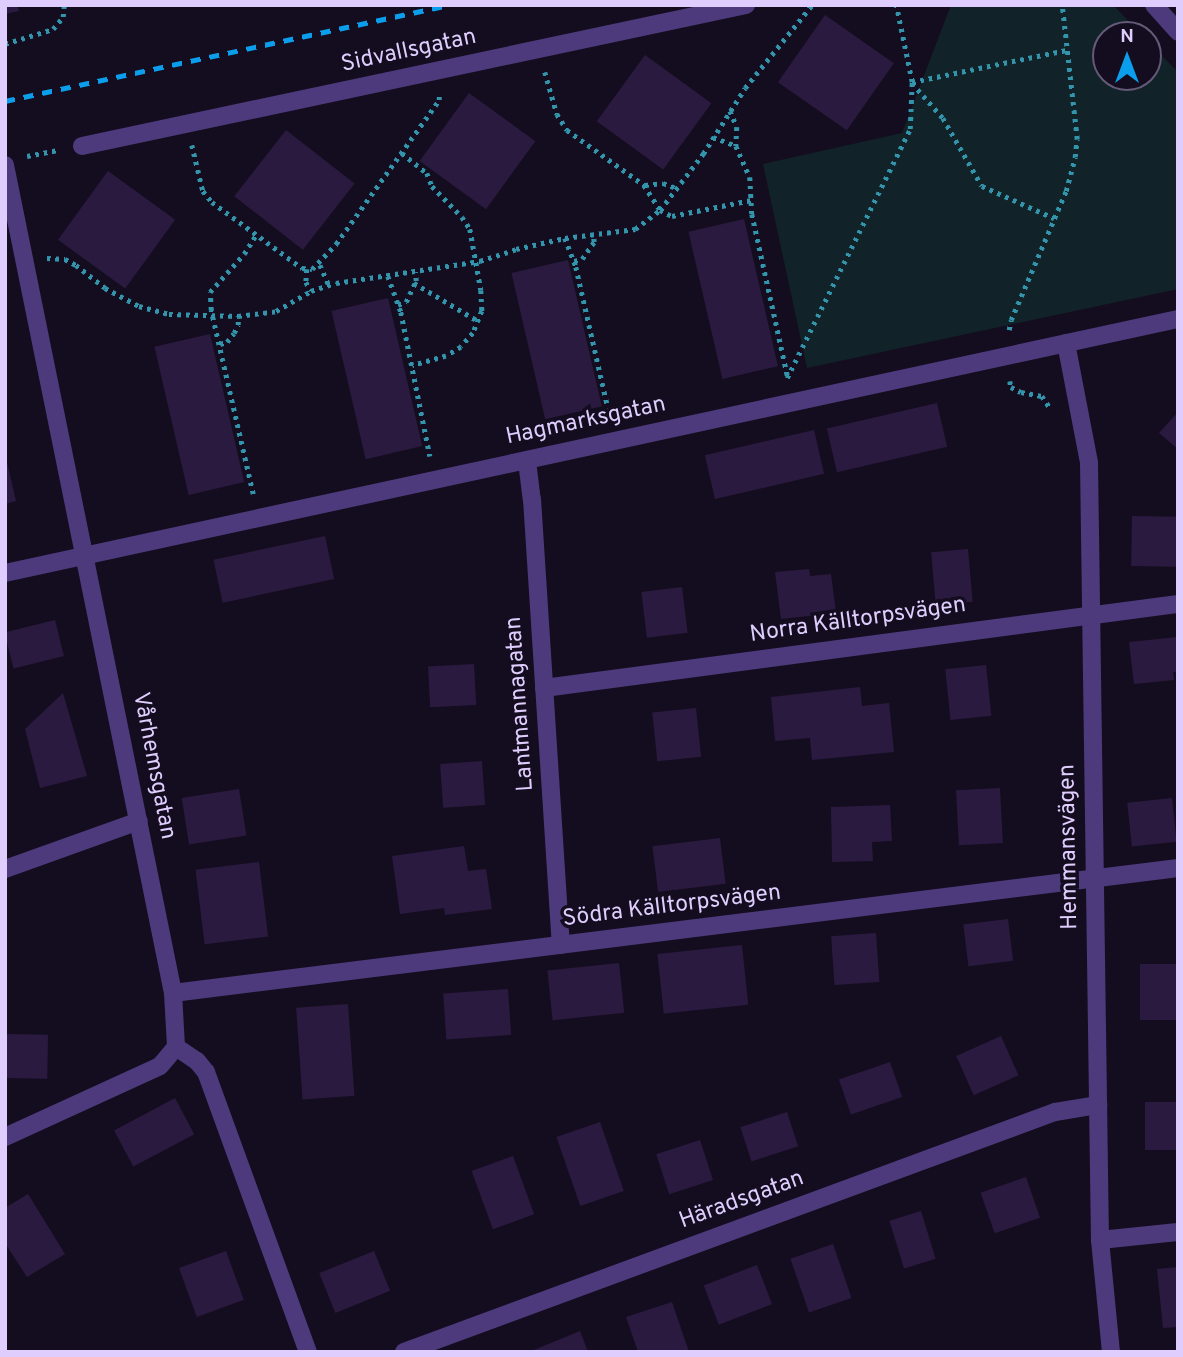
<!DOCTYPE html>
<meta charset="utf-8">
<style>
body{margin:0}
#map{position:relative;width:1183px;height:1357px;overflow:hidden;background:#140d1f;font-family:Overpass,sans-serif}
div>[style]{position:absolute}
.green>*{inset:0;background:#112328}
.building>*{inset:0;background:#2b1a3f;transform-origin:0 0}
.path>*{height:4.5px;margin-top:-2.25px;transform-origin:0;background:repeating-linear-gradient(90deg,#3295ac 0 3.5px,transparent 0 8.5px)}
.minor>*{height:18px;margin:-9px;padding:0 9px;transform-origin:9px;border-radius:9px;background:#4d3a7c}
.rail>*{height:5px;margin-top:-2.5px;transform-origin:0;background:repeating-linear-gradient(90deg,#0a9eec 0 10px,transparent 0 19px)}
span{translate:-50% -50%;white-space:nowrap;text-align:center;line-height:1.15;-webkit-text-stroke:7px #140d1f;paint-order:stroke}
.street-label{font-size:23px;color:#decdfd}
.frame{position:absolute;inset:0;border:7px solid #decdfd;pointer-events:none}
.north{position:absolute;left:1092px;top:21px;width:70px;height:70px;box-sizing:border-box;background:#140d1f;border:2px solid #655a78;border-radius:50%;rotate:0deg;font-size:19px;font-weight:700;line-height:28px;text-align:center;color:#decdfd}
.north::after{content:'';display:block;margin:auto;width:24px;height:32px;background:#0a9eec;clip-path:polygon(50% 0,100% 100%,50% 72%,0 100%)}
</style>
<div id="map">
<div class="green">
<div style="clip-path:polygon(951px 5px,1113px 5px,1142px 35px,1106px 35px,1106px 77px,1148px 77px,1148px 42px,1178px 72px,1178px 289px,807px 368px,763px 164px,902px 133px)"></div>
</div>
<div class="building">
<div style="clip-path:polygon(5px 5px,17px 5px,19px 11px,5px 14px)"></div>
<div style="left:825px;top:15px;width:84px;height:82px;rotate:35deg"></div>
<div style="left:645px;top:55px;width:82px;height:82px;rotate:36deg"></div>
<div style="left:469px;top:93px;width:82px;height:84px;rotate:36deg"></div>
<div style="left:286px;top:130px;width:87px;height:84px;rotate:38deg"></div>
<div style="left:108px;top:171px;width:83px;height:85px;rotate:36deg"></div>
<div style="left:744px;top:219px;width:151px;height:57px;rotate:77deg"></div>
<div style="left:568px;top:260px;width:150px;height:58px;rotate:77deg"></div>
<div style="left:388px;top:298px;width:152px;height:58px;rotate:77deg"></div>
<div style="left:210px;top:334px;width:152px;height:57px;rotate:77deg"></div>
<div style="left:937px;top:403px;width:45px;height:113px;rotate:77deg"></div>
<div style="clip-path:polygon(1178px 412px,1178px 449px,1159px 433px)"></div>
<div style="left:814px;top:430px;width:45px;height:112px;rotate:77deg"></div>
<div style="clip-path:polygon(6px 458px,16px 501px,5px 504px,5px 459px)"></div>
<div style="left:1132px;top:516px;width:45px;height:50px;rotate:1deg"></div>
<div style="left:325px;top:536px;width:44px;height:114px;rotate:78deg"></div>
<div style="left:968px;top:549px;width:53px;height:37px;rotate:85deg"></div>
<div style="clip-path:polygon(809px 569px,810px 576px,831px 574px,836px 613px,781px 619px,775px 572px)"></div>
<div style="left:682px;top:587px;width:46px;height:41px;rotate:83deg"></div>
<div style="left:55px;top:620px;width:37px;height:52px;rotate:76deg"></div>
<div style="clip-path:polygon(1178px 637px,1178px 672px,1173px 672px,1174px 680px,1134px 684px,1129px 642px)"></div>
<div style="left:474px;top:664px;width:41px;height:46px;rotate:87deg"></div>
<div style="left:986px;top:665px;width:51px;height:41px;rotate:84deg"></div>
<div style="clip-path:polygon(860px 687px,862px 706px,889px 703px,894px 752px,812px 760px,810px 738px,775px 741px,771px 697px)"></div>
<div style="clip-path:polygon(63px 693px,87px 776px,40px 788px,25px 729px)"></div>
<div style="left:696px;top:708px;width:49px;height:44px;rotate:84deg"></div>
<div style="left:482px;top:761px;width:44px;height:42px;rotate:86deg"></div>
<div style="left:1000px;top:788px;width:55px;height:44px;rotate:87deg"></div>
<div style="left:239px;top:789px;width:47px;height:58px;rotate:81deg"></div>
<div style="left:1172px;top:798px;width:44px;height:45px;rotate:84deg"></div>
<div style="clip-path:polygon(890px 805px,892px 841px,872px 842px,873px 861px,832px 862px,831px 807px)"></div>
<div style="left:720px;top:838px;width:46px;height:68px;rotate:83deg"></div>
<div style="clip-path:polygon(464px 846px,468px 871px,486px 869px,492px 909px,445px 915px,444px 908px,400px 914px,392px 856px)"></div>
<div style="left:259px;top:862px;width:75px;height:64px;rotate:83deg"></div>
<div style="left:1008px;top:919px;width:42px;height:45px;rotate:83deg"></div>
<div style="left:876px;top:933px;width:49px;height:45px;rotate:86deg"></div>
<div style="left:742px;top:945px;width:60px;height:85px;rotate:84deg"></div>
<div style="left:619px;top:963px;width:50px;height:72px;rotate:84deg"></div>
<div style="left:1178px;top:964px;width:56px;height:38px;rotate:90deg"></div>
<div style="left:508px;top:989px;width:46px;height:65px;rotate:86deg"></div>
<div style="left:348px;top:1004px;width:92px;height:52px;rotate:86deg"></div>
<div style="left:5px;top:1034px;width:43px;height:44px;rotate:1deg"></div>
<div style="left:1001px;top:1036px;width:43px;height:49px;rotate:66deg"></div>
<div style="left:890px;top:1062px;width:37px;height:54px;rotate:71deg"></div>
<div style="left:175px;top:1098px;width:41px;height:69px;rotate:62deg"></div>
<div style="left:1145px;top:1102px;width:33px;height:48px"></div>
<div style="left:787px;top:1112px;width:36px;height:49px;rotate:72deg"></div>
<div style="left:600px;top:1122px;width:73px;height:46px;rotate:71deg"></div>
<div style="left:700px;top:1140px;width:42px;height:46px;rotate:72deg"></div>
<div style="left:513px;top:1156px;width:62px;height:44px;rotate:70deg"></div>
<div style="left:1026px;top:1177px;width:43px;height:48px;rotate:71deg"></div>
<div style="clip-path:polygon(28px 1194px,65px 1254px,27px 1277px,5px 1243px,5px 1208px)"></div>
<div style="left:921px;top:1211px;width:50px;height:33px;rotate:73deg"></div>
<div style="left:833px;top:1244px;width:57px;height:45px;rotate:71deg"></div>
<div style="left:226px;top:1251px;width:52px;height:50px;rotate:70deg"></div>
<div style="left:374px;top:1251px;width:43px;height:59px;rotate:68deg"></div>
<div style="left:757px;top:1265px;width:42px;height:57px;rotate:69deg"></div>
<div style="clip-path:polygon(1178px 1267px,1178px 1327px,1163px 1328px,1157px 1269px)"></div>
<div style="clip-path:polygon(672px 1302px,689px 1352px,638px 1352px,626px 1317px)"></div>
<div style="clip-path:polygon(580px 1331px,588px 1352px,529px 1352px)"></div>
</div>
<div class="path">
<div style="left:5px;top:44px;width:50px;rotate:-17.4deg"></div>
<div style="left:53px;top:29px;width:16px;rotate:-50deg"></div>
<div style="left:63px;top:17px;width:12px;rotate:-85deg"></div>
<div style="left:545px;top:72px;width:44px;rotate:74.1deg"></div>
<div style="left:557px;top:114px;width:19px;rotate:58deg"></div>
<div style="left:567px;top:130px;width:95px;rotate:35.5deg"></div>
<div style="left:644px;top:185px;width:30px;rotate:57deg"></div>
<div style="left:660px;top:210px;width:13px;rotate:27deg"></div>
<div style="left:672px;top:216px;width:81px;rotate:-11.4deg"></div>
<div style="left:912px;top:82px;width:158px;rotate:-11.7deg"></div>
<div style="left:912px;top:83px;width:47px;rotate:48.5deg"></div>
<div style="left:943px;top:118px;width:78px;rotate:60.2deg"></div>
<div style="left:982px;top:186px;width:79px;rotate:24deg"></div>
<div style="left:730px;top:111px;width:17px;rotate:66deg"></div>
<div style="left:737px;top:127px;width:19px;rotate:93deg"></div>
<div style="left:736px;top:146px;width:34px;rotate:66deg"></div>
<div style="left:750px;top:177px;width:37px;rotate:87deg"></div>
<div style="left:752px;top:214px;width:168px;rotate:77.6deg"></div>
<div style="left:713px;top:137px;width:25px;rotate:21deg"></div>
<div style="left:192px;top:145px;width:47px;rotate:76.6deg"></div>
<div style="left:203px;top:191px;width:14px;rotate:51deg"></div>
<div style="left:212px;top:202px;width:112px;rotate:36.3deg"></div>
<div style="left:302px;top:268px;width:10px;rotate:6deg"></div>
<div style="left:312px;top:269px;width:35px;rotate:-46deg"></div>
<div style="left:336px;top:244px;width:177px;rotate:-54.4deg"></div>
<div style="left:439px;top:100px;width:5px;rotate:-90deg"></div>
<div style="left:402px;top:153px;width:32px;rotate:39deg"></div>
<div style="left:427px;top:173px;width:14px;rotate:69deg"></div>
<div style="left:432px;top:186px;width:43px;rotate:45.9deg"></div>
<div style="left:462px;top:217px;width:14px;rotate:56deg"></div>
<div style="left:470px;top:229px;width:62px;rotate:79.8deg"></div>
<div style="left:481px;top:290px;width:21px;rotate:87deg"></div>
<div style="left:482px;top:311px;width:24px;rotate:112deg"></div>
<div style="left:473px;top:333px;width:18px;rotate:131deg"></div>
<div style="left:461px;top:347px;width:17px;rotate:149deg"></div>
<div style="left:446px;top:356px;width:35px;rotate:164deg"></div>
<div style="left:27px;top:156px;width:33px;rotate:-11deg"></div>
<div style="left:645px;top:185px;width:18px;rotate:-6deg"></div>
<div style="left:663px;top:183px;width:14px;rotate:21deg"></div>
<div style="left:565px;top:238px;width:31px;rotate:69deg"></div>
<div style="left:576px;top:267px;width:154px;rotate:77.2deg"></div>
<div style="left:47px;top:258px;width:18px;rotate:3deg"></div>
<div style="left:65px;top:259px;width:13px;rotate:29deg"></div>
<div style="left:76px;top:265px;width:37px;rotate:38deg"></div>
<div style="left:105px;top:288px;width:38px;rotate:28deg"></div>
<div style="left:139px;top:306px;width:31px;rotate:15deg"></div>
<div style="left:169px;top:314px;width:69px;rotate:1.7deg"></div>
<div style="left:238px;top:316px;width:38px;rotate:-7deg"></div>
<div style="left:276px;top:311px;width:40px;rotate:-29.7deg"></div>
<div style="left:311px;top:291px;width:26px;rotate:-18deg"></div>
<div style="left:336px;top:283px;width:146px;rotate:-8.7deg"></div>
<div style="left:480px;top:261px;width:38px;rotate:-18deg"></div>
<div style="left:516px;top:249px;width:50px;rotate:-12.7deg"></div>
<div style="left:565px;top:238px;width:71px;rotate:-7.3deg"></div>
<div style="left:635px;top:229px;width:31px;rotate:-37deg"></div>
<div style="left:660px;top:210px;width:71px;rotate:-52.5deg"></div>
<div style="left:703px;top:154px;width:78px;rotate:-57.5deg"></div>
<div style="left:745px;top:88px;width:107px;rotate:-51.1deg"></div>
<div style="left:574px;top:261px;width:8px;rotate:-14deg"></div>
<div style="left:582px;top:259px;width:21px;rotate:-55deg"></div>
<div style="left:594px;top:242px;width:7px;rotate:-98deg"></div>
<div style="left:320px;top:265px;width:22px;rotate:66deg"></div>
<div style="left:307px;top:269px;width:13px;rotate:94deg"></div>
<div style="left:306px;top:282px;width:10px;rotate:61deg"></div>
<div style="left:388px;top:276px;width:38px;rotate:70deg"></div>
<div style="left:401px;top:312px;width:147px;rotate:78.6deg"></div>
<div style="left:414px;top:283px;width:74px;rotate:30.7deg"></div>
<div style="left:398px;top:305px;width:9px;rotate:-21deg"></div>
<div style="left:406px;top:302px;width:23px;rotate:-65deg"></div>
<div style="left:416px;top:281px;width:9px;rotate:-96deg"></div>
<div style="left:1009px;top:330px;width:10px;rotate:-79deg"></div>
<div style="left:1011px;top:320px;width:140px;rotate:-66.9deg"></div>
<div style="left:1066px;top:191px;width:35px;rotate:-75deg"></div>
<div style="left:1075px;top:157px;width:18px;rotate:-84deg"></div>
<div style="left:1077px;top:139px;width:135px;rotate:-96.4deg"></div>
<div style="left:220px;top:344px;width:7px;rotate:-16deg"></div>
<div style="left:227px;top:342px;width:11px;rotate:-52deg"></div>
<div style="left:234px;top:333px;width:9px;rotate:-63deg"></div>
<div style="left:238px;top:325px;width:9px;rotate:-90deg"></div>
<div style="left:787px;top:378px;width:278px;rotate:-63.7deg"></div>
<div style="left:910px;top:129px;width:47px;rotate:-87.6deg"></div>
<div style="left:912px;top:82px;width:79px;rotate:-101.7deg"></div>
<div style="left:1010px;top:381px;width:6px;rotate:81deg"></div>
<div style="left:1011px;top:387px;width:11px;rotate:27deg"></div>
<div style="left:1021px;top:392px;width:21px;rotate:11deg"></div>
<div style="left:1042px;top:396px;width:14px;rotate:56deg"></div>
<div style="left:253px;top:494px;width:189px;rotate:-102.9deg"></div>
<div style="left:211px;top:310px;width:18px;rotate:-93deg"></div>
<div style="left:210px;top:292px;width:51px;rotate:-48.2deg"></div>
<div style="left:244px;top:254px;width:22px;rotate:-58deg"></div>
</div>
<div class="minor">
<div style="left:1154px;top:5px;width:36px;rotate:48deg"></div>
<div style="left:82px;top:146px;width:679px;rotate:-11.99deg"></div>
<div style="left:5px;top:165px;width:845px;rotate:78.53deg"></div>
<div style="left:173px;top:993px;width:54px;rotate:86.8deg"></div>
<div style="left:1066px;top:343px;width:122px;rotate:79.1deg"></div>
<div style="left:1089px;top:463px;width:777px;rotate:89.19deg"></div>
<div style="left:1100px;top:1240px;width:113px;rotate:84.4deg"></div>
<div style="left:527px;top:461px;width:38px;rotate:83deg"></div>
<div style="left:532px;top:499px;width:447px;rotate:86.3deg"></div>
<div style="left:5px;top:573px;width:1200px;rotate:-12.22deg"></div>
<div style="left:544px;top:688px;width:640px;rotate:-7.55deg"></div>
<div style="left:5px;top:869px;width:142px;rotate:-19.7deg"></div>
<div style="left:173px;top:993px;width:1013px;rotate:-7.09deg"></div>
<div style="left:176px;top:1047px;width:25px;rotate:34deg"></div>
<div style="left:197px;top:1061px;width:14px;rotate:51deg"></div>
<div style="left:206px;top:1072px;width:298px;rotate:70deg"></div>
<div style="left:5px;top:1137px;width:170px;rotate:-24.6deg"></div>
<div style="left:160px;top:1066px;width:25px;rotate:-50deg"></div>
<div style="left:1100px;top:1240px;width:78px;rotate:-5.9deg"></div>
<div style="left:404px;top:1352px;width:694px;rotate:-20.24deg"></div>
<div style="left:1055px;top:1112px;width:44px;rotate:-9.2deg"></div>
</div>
<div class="rail">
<div style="left:5px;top:101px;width:454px;rotate:-12.2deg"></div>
</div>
<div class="street-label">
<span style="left:409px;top:52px;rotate:-12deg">Sidvallsgatan</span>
<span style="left:586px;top:422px;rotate:-12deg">Hagmarksgatan</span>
<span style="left:858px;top:621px;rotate:-8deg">Norra Källtorpsvägen</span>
<span style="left:521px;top:704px;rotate:-94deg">Lantmannagatan</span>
<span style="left:153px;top:766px;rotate:79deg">Vårhemsgatan</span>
<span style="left:1070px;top:847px;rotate:-91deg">Hemmansvägen</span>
<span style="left:672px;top:907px;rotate:-7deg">Södra Källtorpsvägen</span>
<span style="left:742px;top:1201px;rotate:-20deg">Häradsgatan</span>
</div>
<div class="frame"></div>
<div class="north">N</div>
</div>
